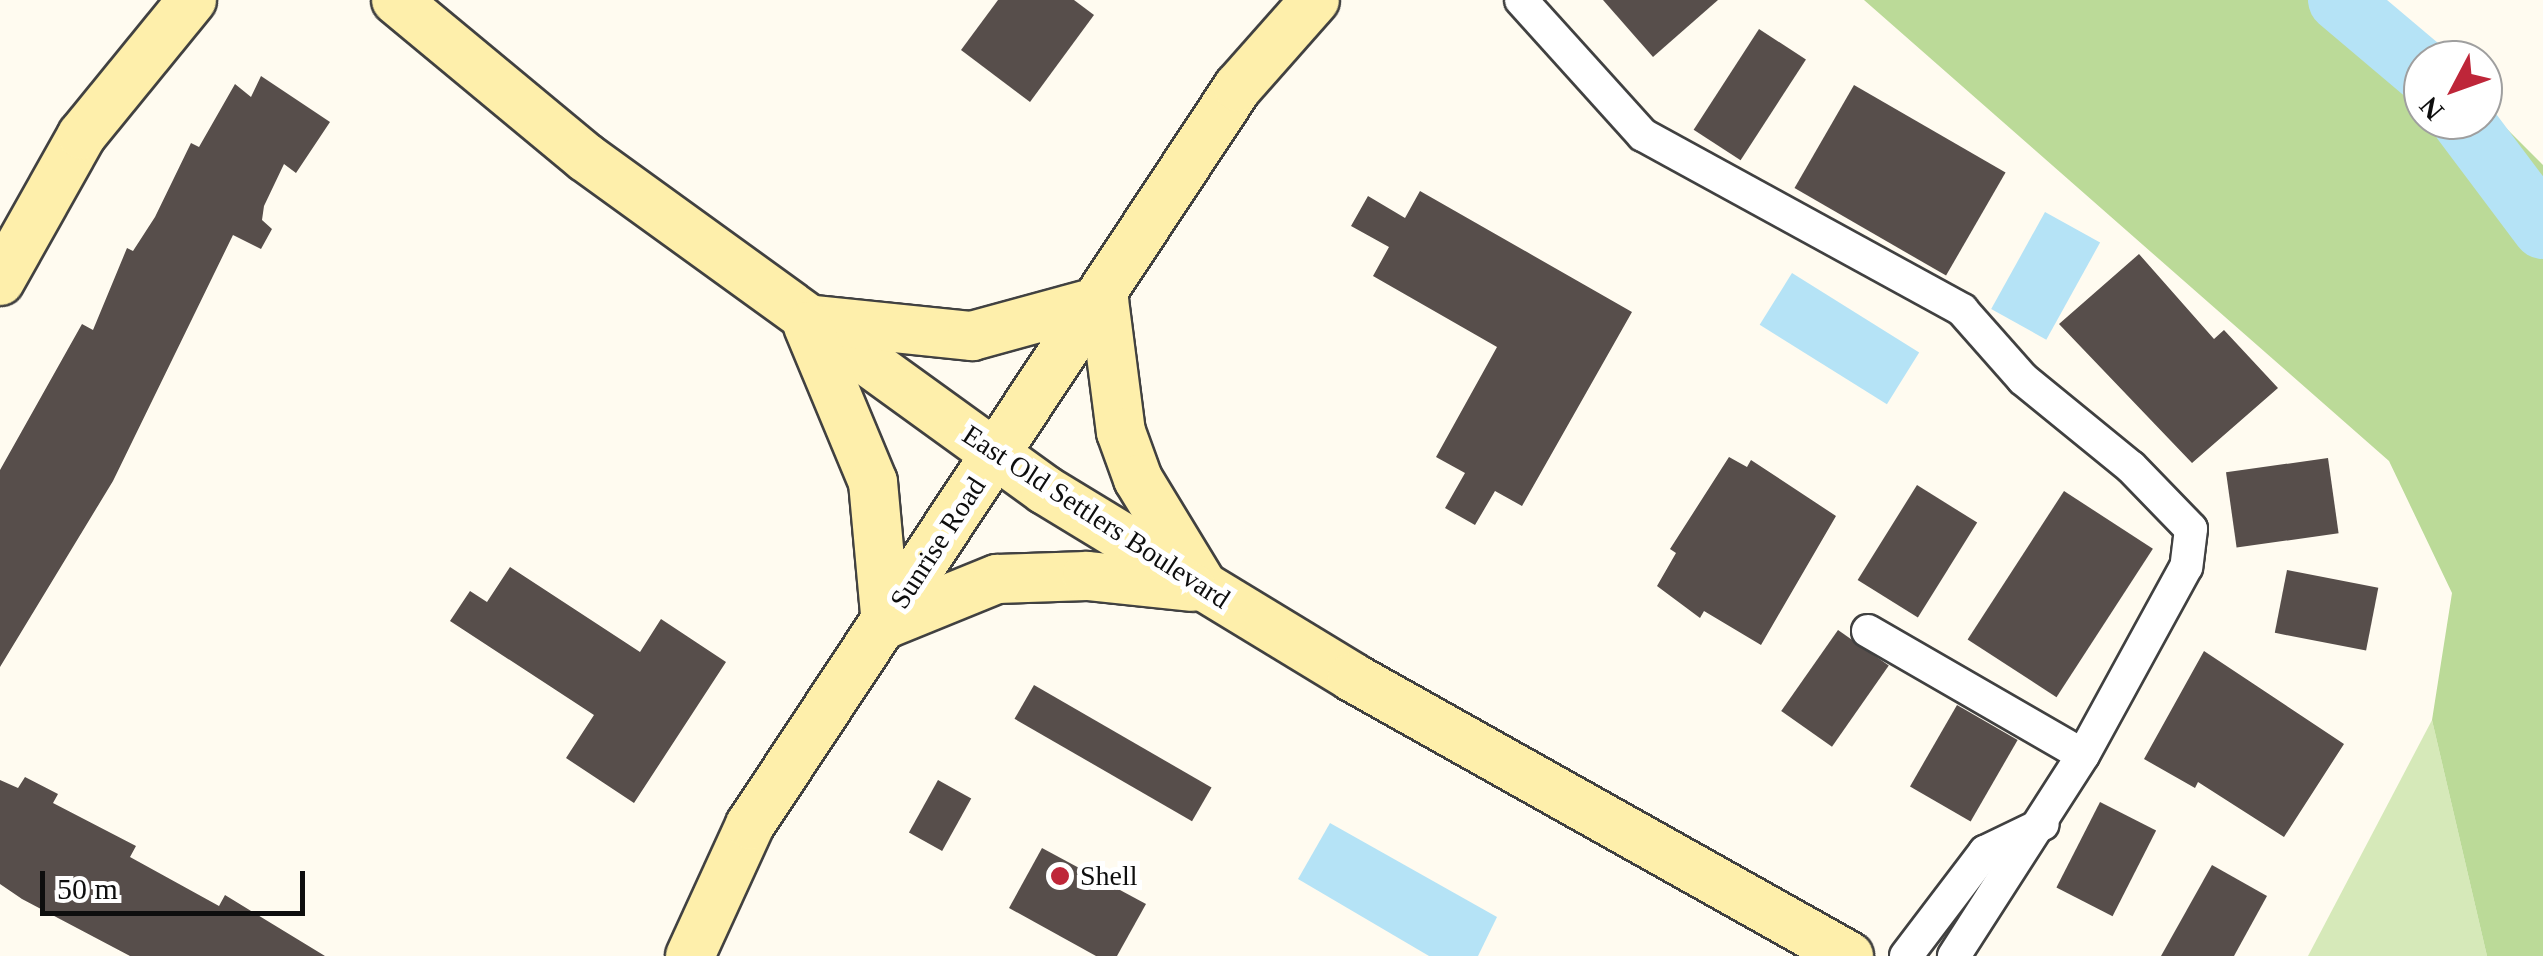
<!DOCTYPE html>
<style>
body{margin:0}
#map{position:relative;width:2543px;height:956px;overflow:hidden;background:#fffbf0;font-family:"Times New Roman",serif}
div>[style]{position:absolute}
.green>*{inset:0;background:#d6e9b9}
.forest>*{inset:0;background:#bbda98}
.water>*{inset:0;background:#b5e3f6;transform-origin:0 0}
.river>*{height:62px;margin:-31px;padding:0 31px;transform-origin:31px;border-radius:31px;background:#b5e3f6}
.building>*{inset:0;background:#574e4b;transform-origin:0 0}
.roads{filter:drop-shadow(2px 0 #414141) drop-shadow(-2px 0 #414141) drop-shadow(0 2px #414141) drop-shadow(0 -2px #414141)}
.street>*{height:32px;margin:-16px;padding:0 16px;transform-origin:16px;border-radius:16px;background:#fff}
.secondary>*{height:48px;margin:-24px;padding:0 24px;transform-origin:24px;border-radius:24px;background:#feefab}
.dots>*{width:28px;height:28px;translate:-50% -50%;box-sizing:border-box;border:5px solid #fff;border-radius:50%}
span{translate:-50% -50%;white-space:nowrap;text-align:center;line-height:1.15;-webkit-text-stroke:10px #fff;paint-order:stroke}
.street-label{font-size:28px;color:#0e0e0e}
.poi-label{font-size:28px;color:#0e0e0e}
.left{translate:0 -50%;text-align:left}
.north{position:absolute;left:2403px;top:40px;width:100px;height:100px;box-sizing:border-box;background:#fff;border:2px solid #9f9f9f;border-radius:50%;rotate:229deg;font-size:28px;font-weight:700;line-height:40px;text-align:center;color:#0e0e0e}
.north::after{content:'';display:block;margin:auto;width:35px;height:45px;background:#be2639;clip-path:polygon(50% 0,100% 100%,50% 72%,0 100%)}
.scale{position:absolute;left:40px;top:871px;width:265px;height:45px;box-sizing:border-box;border:5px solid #0e0e0e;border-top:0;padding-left:12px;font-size:30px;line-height:35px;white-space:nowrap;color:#0e0e0e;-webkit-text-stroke:8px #fff;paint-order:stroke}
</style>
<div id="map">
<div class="green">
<div style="clip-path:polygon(2432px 720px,2487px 956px,2308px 956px)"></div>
</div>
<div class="forest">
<div style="clip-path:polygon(1864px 0,2378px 0,2438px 60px,2423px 60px,2423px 120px,2483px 120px,2483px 105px,2543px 165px,2543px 956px,2487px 956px,2432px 720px,2452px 593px,2389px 461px)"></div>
</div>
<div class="water">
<div style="left:2045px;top:212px;width:63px;height:111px;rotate:29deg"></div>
<div style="left:1792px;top:273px;width:150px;height:61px;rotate:32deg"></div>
<div style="clip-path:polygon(1330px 823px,1497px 917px,1478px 956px,1429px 956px,1298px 879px)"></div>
</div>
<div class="river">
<div style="left:2339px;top:0;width:110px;rotate:40.2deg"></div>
<div style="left:2462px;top:120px;width:135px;rotate:53.1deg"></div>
</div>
<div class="building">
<div style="clip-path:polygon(998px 0,1074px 0,1094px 15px,1030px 102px,961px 50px)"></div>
<div style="clip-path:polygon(1603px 0,1718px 0,1653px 57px)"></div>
<div style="left:1759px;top:29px;width:56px;height:120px;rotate:33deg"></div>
<div style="clip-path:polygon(261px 76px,330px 122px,296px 173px,284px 164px,264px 206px,262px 220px,272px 229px,261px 249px,233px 235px,113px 481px,0 667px,0 470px,82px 324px,93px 330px,127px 248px,133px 251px,155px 217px,191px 143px,199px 147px,235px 84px,251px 97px)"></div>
<div style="left:1854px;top:85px;width:175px;height:119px;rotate:30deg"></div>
<div style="clip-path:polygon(1420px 191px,1632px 312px,1522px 506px,1495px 491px,1475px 525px,1445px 508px,1465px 473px,1436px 457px,1497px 347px,1373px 276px,1389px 247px,1351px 226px,1368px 196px,1405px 218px)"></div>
<div style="clip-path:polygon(2139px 254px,2214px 339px,2224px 330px,2278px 388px,2192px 463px,2059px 324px)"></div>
<div style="clip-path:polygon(1729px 457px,1747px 467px,1751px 460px,1836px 516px,1761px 645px,1704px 611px,1700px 618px,1657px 586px,1676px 553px,1670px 549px)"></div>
<div style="left:2328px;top:458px;width:76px;height:103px;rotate:82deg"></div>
<div style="left:1917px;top:485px;width:71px;height:112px;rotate:32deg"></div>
<div style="left:2064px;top:491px;width:106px;height:177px;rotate:33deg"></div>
<div style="clip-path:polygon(510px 567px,640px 652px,661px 619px,726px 662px,634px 803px,566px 758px,594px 715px,450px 621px,470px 591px,487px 602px)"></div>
<div style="left:2287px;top:570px;width:93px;height:64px;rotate:11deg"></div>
<div style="left:1838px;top:630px;width:62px;height:99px;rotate:35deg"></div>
<div style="clip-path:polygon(2204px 651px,2344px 744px,2284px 837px,2198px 782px,2195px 788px,2144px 759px)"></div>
<div style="left:1034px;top:685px;width:205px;height:39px;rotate:30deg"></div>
<div style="left:1957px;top:705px;width:70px;height:94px;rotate:30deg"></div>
<div style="clip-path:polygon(25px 777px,58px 794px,53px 803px,136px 846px,130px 857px,219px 906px,225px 895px,325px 956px,130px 956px,22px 899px,0 884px,0 780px,18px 788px)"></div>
<div style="left:938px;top:780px;width:38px;height:60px;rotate:29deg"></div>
<div style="left:2100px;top:802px;width:63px;height:96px;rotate:27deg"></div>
<div style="clip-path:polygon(1042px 848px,1146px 904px,1117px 956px,1096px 956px,1009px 908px)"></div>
<div style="clip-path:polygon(2212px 865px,2267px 896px,2234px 956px,2161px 956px)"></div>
</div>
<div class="roads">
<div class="street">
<div style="left:1521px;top:0;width:182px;rotate:47.9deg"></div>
<div style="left:1643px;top:135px;width:364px;rotate:28.7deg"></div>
<div style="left:1962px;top:310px;width:92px;rotate:48.5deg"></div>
<div style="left:2023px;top:379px;width:139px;rotate:39.2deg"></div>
<div style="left:2131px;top:467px;width:86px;rotate:45.9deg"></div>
<div style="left:2191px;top:529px;width:38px;rotate:97deg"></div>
<div style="left:2186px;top:567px;width:214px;rotate:118.7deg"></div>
<div style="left:2083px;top:755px;width:239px;rotate:122.7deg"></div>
<div style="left:1868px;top:631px;width:248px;rotate:30deg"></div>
<div style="left:1906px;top:956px;width:131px;rotate:-52.8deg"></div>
<div style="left:1985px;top:852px;width:64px;rotate:-25.8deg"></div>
</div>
<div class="secondary">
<div style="left:396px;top:0;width:246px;rotate:39.7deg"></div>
<div style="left:585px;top:157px;width:568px;rotate:35.9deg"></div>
<div style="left:1045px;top:490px;width:359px;rotate:31.3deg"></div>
<div style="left:1352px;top:677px;width:570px;rotate:29.31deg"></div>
<div style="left:0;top:281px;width:167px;rotate:-60.7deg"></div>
<div style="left:82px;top:135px;width:174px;rotate:-50.8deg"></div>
<div style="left:816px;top:320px;width:157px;rotate:5.9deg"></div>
<div style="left:972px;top:336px;width:137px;rotate:-15.3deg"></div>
<div style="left:1104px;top:300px;width:133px;rotate:82.7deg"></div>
<div style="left:1121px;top:432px;width:50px;rotate:70.1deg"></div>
<div style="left:1138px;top:479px;width:119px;rotate:58.7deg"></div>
<div style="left:808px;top:326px;width:169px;rotate:67.4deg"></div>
<div style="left:873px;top:482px;width:143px;rotate:84.8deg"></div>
<div style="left:886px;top:624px;width:120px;rotate:-22.1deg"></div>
<div style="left:997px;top:579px;width:90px;rotate:-1.9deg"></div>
<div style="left:1087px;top:576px;width:105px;rotate:6deg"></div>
<div style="left:690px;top:956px;width:144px;rotate:-65.4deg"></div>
<div style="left:750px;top:825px;width:885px;rotate:-56.53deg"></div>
<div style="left:1238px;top:87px;width:116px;rotate:-48.5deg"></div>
</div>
</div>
<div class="dots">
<div style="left:1060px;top:876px;background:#be2639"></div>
</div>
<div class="street-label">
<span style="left:1096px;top:517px;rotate:33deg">East Old Settlers Boulevard</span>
<span style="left:938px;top:543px;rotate:-57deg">Sunrise Road</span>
</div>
<div class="poi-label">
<span class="left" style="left:1080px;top:876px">Shell</span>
</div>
<div class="north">N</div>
<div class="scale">50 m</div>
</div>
